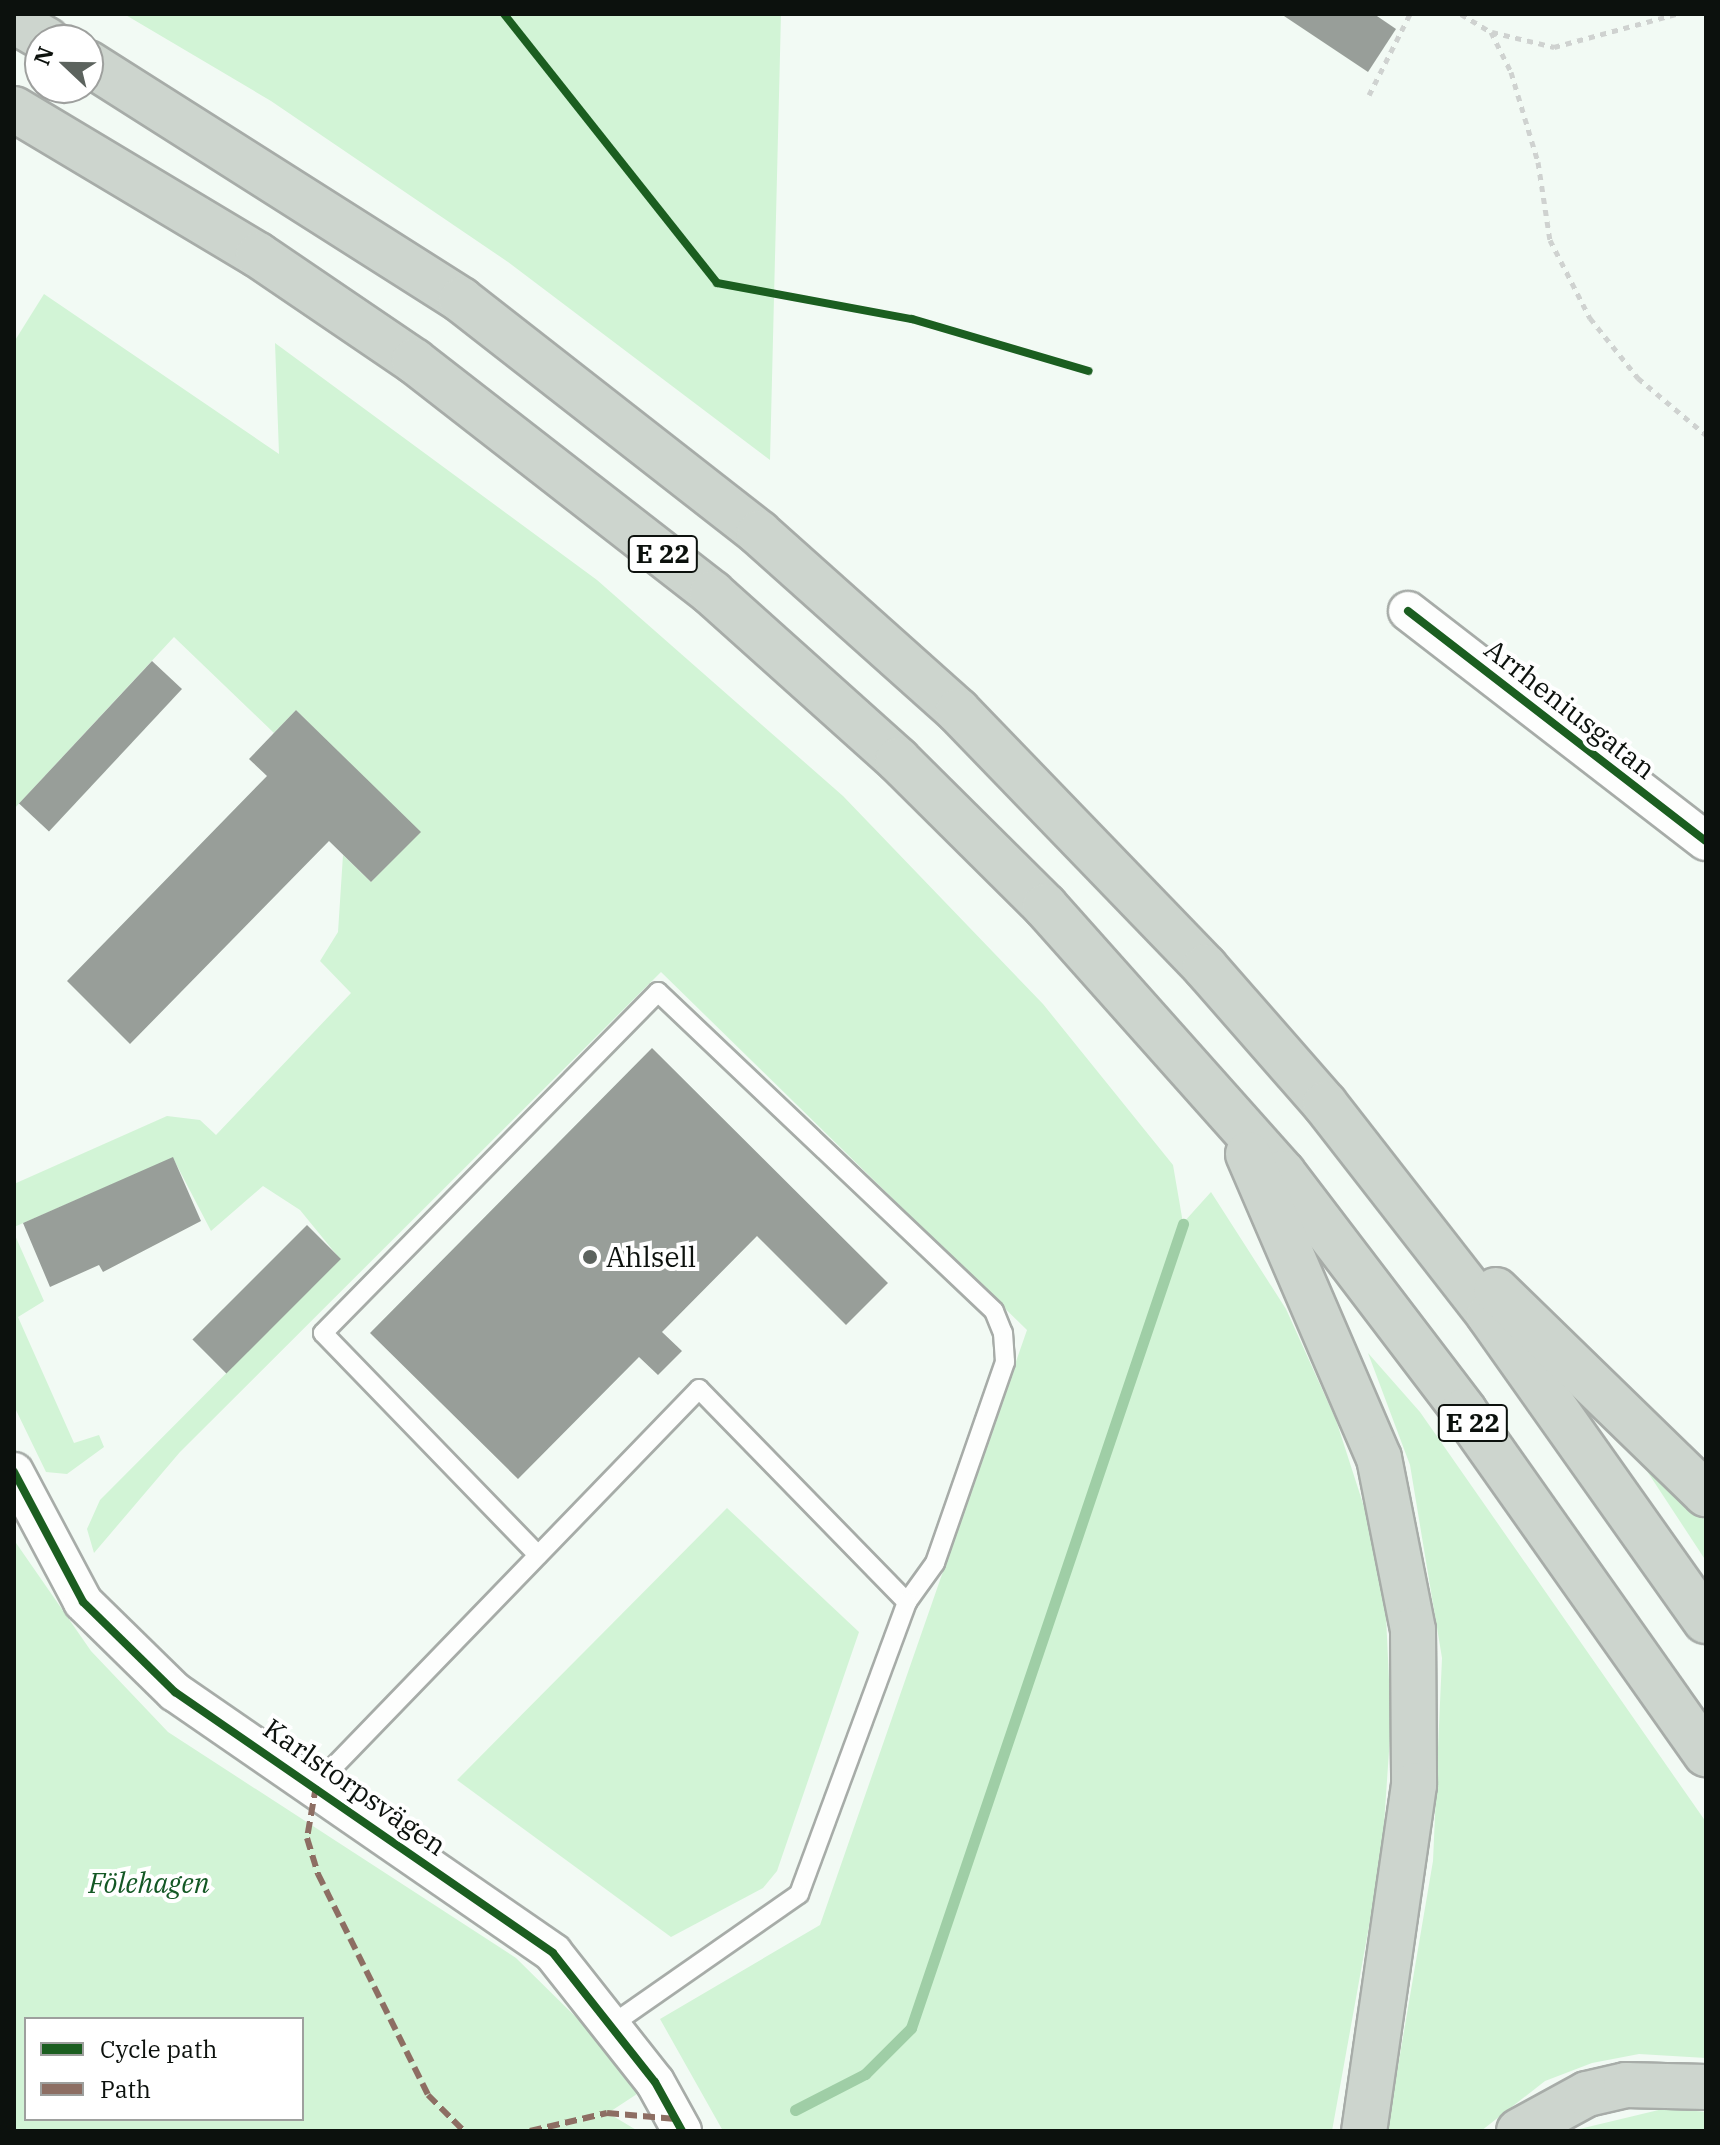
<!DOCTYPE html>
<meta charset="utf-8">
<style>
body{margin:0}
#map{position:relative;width:1720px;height:2145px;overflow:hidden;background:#f2faf4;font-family:"IBM Plex Serif",serif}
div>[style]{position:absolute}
.green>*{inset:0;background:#d2f4d6}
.stream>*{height:11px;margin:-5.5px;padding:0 5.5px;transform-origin:5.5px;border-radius:5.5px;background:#9fcea6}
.building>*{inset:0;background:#989e99;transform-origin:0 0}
.path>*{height:5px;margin-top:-2.5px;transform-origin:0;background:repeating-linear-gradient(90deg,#cfd2d0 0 6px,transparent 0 12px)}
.roads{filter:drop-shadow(2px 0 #a7aca8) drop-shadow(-2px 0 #a7aca8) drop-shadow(0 2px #a7aca8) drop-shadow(0 -2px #a7aca8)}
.service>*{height:18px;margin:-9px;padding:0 9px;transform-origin:9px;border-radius:9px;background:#fdfefd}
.minor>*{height:38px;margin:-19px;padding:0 19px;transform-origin:19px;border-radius:19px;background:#fdfefd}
.motorway>*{height:44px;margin:-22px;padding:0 22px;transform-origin:22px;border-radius:22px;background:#cdd5ce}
.quiet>*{height:6px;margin-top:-3px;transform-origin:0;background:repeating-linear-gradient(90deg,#8d6e63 0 12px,transparent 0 18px)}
.cycleway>*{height:8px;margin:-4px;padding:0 4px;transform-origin:4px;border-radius:4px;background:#1b5e20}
.dots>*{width:22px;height:22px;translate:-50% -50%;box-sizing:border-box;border:4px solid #fff;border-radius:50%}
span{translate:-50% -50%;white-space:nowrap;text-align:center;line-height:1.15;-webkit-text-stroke:8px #fff;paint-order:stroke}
.shield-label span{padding:2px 6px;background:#fff;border:2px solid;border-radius:6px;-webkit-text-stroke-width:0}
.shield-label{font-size:26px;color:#0c110d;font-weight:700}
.street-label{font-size:28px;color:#0c110d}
.poi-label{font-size:28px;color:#0c110d}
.left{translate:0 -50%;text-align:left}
.park-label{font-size:28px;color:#145825;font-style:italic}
.frame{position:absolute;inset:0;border:16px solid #0c110d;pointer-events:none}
.legend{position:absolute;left:24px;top:2017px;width:280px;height:104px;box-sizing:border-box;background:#fff;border:2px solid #9ea09e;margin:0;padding:10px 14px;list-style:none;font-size:24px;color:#0c110d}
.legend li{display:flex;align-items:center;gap:16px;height:40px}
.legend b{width:40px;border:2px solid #9ea09e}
.north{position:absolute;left:24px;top:24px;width:80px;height:80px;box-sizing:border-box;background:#fff;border:2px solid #9ea09e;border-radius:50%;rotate:292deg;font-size:22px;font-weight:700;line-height:32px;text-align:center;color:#0c110d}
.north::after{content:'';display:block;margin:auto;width:28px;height:36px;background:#5c635e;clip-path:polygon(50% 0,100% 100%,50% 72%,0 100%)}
</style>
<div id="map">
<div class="green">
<div style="clip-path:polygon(124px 14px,781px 14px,770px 460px,508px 262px,271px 101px)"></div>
<div style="clip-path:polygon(44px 294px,279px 454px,275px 343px,597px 580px,843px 796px,1043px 1004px,1173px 1165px,1183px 1223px,1211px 1192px,1286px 1309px,1336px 1420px,1367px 1516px,1386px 1616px,1391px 1722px,1382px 1854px,1332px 2131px,723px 2131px,660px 2019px,820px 1925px,1027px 1330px,661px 972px,180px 1452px,94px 1553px,87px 1529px,100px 1500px,340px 1259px,300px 1210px,263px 1186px,211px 1231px,173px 1158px,14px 1227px,14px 1184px,167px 1116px,200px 1120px,216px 1135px,351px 993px,320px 961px,338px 932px,343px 855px,371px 882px,420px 832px,296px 710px,274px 733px,174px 637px,14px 809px,14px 342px)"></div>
<div style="clip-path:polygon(14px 1233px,44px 1301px,18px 1317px,74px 1443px,99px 1435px,104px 1447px,67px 1474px,46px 1472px,14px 1406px)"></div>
<div style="clip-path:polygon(1368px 1353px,1420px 1412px,1706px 1822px,1706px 2058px,1639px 2054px,1592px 2063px,1545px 2081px,1481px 2131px,1387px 2131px,1433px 1861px,1442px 1658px,1410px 1465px)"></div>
<div style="clip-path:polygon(1643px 1465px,1706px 1521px,1706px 1561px)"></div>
<div style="clip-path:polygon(727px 1508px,859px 1632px,777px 1871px,763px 1888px,671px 1937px,457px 1780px)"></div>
<div style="clip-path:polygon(evenodd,14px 1540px,91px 1651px,168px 1732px,516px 1958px,590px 2031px,637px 2094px,608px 2113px,638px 2131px,14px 2131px,14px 1540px,26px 2019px,302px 2019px,302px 2119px,26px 2119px,26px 2019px)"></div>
<div style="clip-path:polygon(1667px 2108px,1706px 2112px,1706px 2131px,1571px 2131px)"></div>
</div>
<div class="stream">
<div style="left:795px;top:2110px;width:79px;rotate:-27.2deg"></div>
<div style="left:865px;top:2074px;width:65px;rotate:-45deg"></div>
<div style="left:911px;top:2028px;width:849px;rotate:-71.31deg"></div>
</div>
<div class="building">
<div style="clip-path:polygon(1281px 14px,1374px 14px,1396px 29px,1368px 72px)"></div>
<div style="left:152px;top:661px;width:41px;height:195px;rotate:43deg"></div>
<div style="clip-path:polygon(296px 710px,421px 832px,371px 882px,329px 841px,130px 1044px,67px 981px,267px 776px,249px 759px)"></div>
<div style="clip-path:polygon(652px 1048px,888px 1283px,846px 1325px,757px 1236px,662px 1332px,682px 1351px,658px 1375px,639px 1357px,518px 1479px,370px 1333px)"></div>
<div style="clip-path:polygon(173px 1157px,201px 1221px,103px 1272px,99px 1265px,50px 1287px,23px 1223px)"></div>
<div style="left:307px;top:1225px;width:48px;height:162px;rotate:45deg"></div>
</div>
<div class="path">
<div style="left:504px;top:14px;width:343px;rotate:51.6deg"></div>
<div style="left:717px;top:283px;width:198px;rotate:10.5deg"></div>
<div style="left:912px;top:319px;width:184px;rotate:16.4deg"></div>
<div style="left:1461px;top:14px;width:35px;rotate:31deg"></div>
<div style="left:1491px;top:32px;width:45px;rotate:63.4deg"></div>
<div style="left:1511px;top:72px;width:94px;rotate:73.3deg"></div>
<div style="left:1538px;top:162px;width:79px;rotate:81.3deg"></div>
<div style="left:1550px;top:240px;width:88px;rotate:62.9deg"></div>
<div style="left:1590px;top:318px;width:77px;rotate:51.3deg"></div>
<div style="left:1638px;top:378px;width:89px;rotate:40deg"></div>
<div style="left:1492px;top:32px;width:64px;rotate:13.6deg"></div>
<div style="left:1554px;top:47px;width:126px;rotate:-15.1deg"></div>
<div style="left:1369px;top:95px;width:91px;rotate:-63.2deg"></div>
</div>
<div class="roads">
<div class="service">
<div style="left:538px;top:1555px;width:309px;rotate:-134.1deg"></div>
<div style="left:323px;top:1333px;width:478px;rotate:-45.5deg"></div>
<div style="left:658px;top:992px;width:463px;rotate:43.5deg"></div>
<div style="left:994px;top:1311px;width:24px;rotate:68deg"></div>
<div style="left:1003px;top:1333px;width:29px;rotate:86deg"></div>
<div style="left:1005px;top:1362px;width:213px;rotate:109.2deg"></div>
<div style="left:935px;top:1563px;width:48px;rotate:125.7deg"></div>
<div style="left:316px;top:1785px;width:551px;rotate:-45.96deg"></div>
<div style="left:699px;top:1389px;width:298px;rotate:45.7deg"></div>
<div style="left:907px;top:1602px;width:311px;rotate:110.3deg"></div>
<div style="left:799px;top:1894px;width:231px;rotate:145.1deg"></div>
</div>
<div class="minor">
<div style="left:1408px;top:611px;width:376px;rotate:37.7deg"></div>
<div style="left:14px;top:1472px;width:147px;rotate:62deg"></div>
<div style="left:83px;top:1602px;width:129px;rotate:44.4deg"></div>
<div style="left:175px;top:1692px;width:459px;rotate:34.6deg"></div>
<div style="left:553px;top:1953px;width:164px;rotate:51.7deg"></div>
<div style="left:655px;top:2082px;width:56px;rotate:61.1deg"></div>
</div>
<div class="motorway">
<div style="left:14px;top:21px;width:38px;rotate:30deg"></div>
<div style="left:88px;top:63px;width:442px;rotate:32.4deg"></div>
<div style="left:461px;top:300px;width:378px;rotate:38deg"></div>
<div style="left:759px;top:533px;width:267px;rotate:41.8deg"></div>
<div style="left:958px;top:711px;width:356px;rotate:46deg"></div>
<div style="left:1205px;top:967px;width:182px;rotate:48.8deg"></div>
<div style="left:1325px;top:1104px;width:267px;rotate:52.1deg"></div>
<div style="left:1489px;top:1315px;width:375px;rotate:54.7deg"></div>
<div style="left:14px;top:109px;width:284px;rotate:30.9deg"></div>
<div style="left:258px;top:255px;width:189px;rotate:34.2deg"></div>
<div style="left:414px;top:361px;width:378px;rotate:37.9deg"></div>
<div style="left:712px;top:593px;width:250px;rotate:41.9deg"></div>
<div style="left:898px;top:760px;width:207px;rotate:44.8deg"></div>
<div style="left:1045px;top:906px;width:358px;rotate:48.3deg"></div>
<div style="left:1283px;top:1173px;width:299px;rotate:52.7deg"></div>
<div style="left:1464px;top:1411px;width:420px;rotate:54.8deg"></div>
<div style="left:1248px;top:1154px;width:331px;rotate:66.7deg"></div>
<div style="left:1379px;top:1458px;width:175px;rotate:78.8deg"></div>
<div style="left:1413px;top:1630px;width:155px;rotate:89.6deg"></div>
<div style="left:1414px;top:1785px;width:350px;rotate:98.2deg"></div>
<div style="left:1496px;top:1290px;width:293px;rotate:44.2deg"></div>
<div style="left:1519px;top:2131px;width:77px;rotate:-28.6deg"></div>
<div style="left:1587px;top:2094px;width:40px;rotate:-13deg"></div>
<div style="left:1626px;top:2085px;width:80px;rotate:1.4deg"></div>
</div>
</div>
<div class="quiet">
<div style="left:316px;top:1786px;width:53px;rotate:99.8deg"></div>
<div style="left:307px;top:1838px;width:38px;rotate:73deg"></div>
<div style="left:318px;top:1874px;width:247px;rotate:63.5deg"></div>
<div style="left:428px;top:2095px;width:51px;rotate:45deg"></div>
<div style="left:530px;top:2131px;width:79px;rotate:-13.2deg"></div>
<div style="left:607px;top:2113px;width:69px;rotate:5deg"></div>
</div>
<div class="cycleway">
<div style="left:504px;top:14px;width:343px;rotate:51.6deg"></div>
<div style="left:717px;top:283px;width:198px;rotate:10.5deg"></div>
<div style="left:912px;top:319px;width:184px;rotate:16.4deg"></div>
<div style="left:1408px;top:611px;width:376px;rotate:37.7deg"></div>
<div style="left:14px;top:1472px;width:147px;rotate:62deg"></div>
<div style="left:83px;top:1602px;width:129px;rotate:44.4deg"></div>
<div style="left:175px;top:1692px;width:459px;rotate:34.6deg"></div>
<div style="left:553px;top:1953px;width:164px;rotate:51.7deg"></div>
<div style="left:655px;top:2082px;width:56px;rotate:61.1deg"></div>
</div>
<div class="dots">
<div style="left:590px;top:1257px;background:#5c635e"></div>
</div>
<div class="shield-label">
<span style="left:663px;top:554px">E 22</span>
<span style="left:1473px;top:1423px">E 22</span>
</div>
<div class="street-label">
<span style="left:1570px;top:709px;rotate:38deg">Arrheniusgatan</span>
<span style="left:355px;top:1787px;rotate:35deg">Karlstorpsvägen</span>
</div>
<div class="poi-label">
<span class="left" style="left:606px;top:1257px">Ahlsell</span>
</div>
<div class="park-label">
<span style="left:149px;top:1883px">Fölehagen</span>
</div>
<div class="frame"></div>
<ul class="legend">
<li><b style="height:10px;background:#1b5e20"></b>Cycle path</li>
<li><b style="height:10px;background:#8d6e63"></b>Path</li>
</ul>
<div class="north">N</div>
</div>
